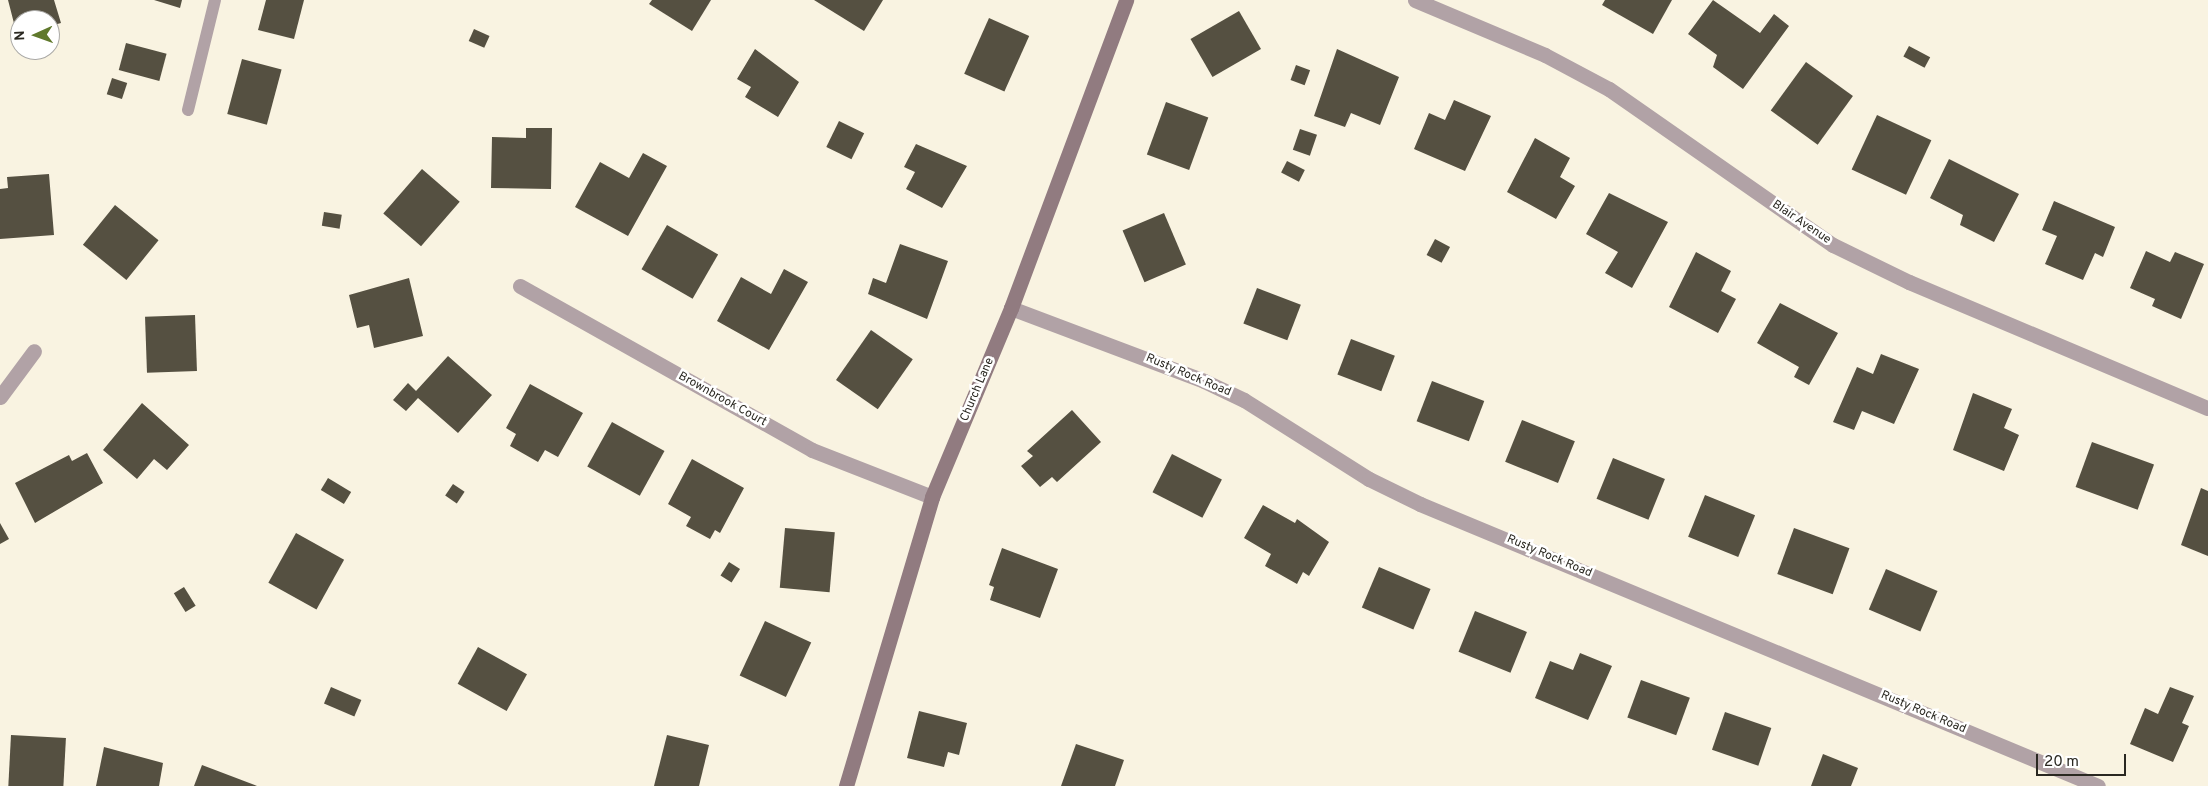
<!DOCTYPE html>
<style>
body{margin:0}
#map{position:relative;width:2208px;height:786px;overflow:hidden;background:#f9f3e1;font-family:Overpass,sans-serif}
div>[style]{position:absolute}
.building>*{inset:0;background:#555041;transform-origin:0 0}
.lane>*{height:12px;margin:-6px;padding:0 6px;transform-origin:6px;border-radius:6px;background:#b1a2a6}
.street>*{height:15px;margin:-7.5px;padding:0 7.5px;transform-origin:7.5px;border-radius:7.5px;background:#b1a2a6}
.secondary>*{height:15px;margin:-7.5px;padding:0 7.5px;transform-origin:7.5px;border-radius:7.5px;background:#917b80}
span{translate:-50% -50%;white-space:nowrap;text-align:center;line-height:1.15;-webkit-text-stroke:5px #fff;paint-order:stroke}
.street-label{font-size:12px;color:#2a2821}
.north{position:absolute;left:10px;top:10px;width:50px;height:50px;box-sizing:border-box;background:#fff;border:1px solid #aaa9a6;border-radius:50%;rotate:268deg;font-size:14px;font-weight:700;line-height:20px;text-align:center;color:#2a2821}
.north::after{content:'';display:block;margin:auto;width:18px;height:22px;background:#60792c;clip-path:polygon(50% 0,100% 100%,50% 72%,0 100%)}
.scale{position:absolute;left:2036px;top:754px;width:90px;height:22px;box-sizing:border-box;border:2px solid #2a2821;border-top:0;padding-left:6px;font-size:15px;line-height:18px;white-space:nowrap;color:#2a2821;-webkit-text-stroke:4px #fff;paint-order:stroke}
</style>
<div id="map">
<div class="building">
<div style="clip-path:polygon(8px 0,54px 0,61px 23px,50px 26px,50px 20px,20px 20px,17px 35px)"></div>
<div style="clip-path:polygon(154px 0,182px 0,180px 8px)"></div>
<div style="clip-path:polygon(266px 0,304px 0,294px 39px,258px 30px)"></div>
<div style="clip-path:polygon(652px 0,711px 0,692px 31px,649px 4px)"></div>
<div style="clip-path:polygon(814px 0,883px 0,864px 31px)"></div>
<div style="clip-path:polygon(1605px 0,1672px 0,1653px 34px,1602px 5px)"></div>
<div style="clip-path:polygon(1713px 0,1760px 33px,1774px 14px,1789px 26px,1743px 89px,1713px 67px,1717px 55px,1688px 34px)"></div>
<div style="left:1239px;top:11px;width:44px;height:56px;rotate:60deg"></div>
<div style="left:989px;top:18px;width:44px;height:61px;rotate:24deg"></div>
<div style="left:474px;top:29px;width:17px;height:13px;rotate:24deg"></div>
<div style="left:126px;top:43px;width:42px;height:28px;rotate:15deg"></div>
<div style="left:1909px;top:46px;width:24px;height:12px;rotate:28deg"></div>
<div style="clip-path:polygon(755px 49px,799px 82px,778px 117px,745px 97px,751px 87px,737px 79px)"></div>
<div style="clip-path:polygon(1337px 49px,1399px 77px,1380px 125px,1351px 113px,1345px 127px,1314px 116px)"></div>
<div style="left:242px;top:59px;width:41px;height:57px;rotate:15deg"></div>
<div style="left:1806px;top:62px;width:58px;height:60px;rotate:36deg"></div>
<div style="left:1296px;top:65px;width:15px;height:16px;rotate:20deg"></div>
<div style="left:112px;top:78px;width:16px;height:17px;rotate:18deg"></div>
<div style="clip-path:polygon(1454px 100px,1491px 116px,1465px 171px,1414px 149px,1429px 113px,1445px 120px)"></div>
<div style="left:1166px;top:102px;width:45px;height:56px;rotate:20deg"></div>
<div style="left:1877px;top:115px;width:60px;height:60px;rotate:25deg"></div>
<div style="left:839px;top:121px;width:28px;height:29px;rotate:26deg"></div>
<div style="clip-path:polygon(526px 128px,552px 128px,551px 189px,491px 188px,492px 137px,526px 138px)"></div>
<div style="left:1300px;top:129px;width:18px;height:22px;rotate:19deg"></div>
<div style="clip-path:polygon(1535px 138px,1570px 158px,1560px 177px,1575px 186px,1556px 219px,1507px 192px)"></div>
<div style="clip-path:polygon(916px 144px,967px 166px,942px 208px,906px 189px,915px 172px,904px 167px)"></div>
<div style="clip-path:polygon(643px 153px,667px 166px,628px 236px,575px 207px,600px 162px,629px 178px)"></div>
<div style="clip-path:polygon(1949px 159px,2019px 194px,1994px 242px,1960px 225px,1963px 215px,1930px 198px)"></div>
<div style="left:1287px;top:161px;width:20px;height:13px;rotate:27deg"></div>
<div style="left:422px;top:169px;width:50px;height:59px;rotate:41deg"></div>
<div style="clip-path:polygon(49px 174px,54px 235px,0 239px,0 189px,8px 188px,7px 177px)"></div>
<div style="clip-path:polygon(1609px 193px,1668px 222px,1632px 288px,1605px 273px,1618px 252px,1586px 234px)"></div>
<div style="clip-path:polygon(2054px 201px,2115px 227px,2103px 257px,2095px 253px,2083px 280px,2045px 264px,2057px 236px,2042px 230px)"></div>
<div style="left:115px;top:205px;width:56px;height:51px;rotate:39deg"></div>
<div style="left:324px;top:212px;width:18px;height:14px;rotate:9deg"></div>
<div style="left:1164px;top:213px;width:56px;height:45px;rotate:67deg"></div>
<div style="left:667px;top:225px;width:59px;height:51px;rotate:30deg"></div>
<div style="left:1435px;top:239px;width:17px;height:18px;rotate:28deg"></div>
<div style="clip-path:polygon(900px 244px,948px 261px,927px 319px,868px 294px,873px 278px,886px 283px)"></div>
<div style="clip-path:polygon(2146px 251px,2170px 262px,2175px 252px,2204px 264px,2181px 319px,2152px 306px,2155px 299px,2130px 288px)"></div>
<div style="clip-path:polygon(1696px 252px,1731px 271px,1721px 291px,1736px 299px,1718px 333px,1669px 307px)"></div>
<div style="clip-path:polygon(784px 269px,808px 282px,769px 350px,717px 321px,741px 277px,771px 294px)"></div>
<div style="clip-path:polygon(409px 278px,423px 336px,374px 348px,369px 325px,357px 328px,349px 295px)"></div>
<div style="left:1257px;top:288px;width:47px;height:38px;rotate:21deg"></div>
<div style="clip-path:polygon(1780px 303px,1838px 333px,1809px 385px,1794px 377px,1799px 367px,1757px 343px)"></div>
<div style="left:195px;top:315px;width:56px;height:50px;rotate:88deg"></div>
<div style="left:871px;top:330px;width:51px;height:61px;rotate:35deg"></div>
<div style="left:1351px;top:339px;width:47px;height:38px;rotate:21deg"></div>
<div style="clip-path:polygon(1881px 354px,1919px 369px,1894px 424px,1862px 411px,1854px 430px,1833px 422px,1857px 367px,1873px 374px)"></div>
<div style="clip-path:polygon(448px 356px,492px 395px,458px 433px,418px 398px,406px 411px,393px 400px,408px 383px,416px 391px)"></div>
<div style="left:1432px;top:381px;width:56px;height:43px;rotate:21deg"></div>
<div style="clip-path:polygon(530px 384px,583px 413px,558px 457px,545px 450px,538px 462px,510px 446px,516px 434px,506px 428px)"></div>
<div style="clip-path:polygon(1973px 393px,2012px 409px,2004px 428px,2019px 435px,2004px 471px,1953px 450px)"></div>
<div style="clip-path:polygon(142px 403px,189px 445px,167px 470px,154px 459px,137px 479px,103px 450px)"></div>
<div style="clip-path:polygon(1072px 410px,1101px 442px,1057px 482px,1052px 477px,1040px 487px,1021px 466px,1033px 456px,1027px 451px)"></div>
<div style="left:1522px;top:420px;width:57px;height:45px;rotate:22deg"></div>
<div style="left:612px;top:422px;width:60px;height:51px;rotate:29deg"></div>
<div style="left:2092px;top:442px;width:66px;height:48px;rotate:20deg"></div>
<div style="clip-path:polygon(87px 453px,103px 483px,35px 523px,15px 483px,69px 455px,72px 461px)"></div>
<div style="left:1172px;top:454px;width:56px;height:43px;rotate:27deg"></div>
<div style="left:1613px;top:458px;width:56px;height:44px;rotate:22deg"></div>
<div style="clip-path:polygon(692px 459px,744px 488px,720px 533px,715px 530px,710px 539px,686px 526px,691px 517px,668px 504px)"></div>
<div style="left:328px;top:478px;width:27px;height:14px;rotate:31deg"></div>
<div style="left:453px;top:484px;width:14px;height:14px;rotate:34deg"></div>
<div style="clip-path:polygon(2201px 488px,2208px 491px,2208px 556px,2181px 545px)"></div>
<div style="left:1705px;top:495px;width:54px;height:45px;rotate:22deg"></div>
<div style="clip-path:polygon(1263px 505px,1295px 523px,1297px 519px,1329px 542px,1309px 576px,1303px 572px,1297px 584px,1265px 566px,1271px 554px,1244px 538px)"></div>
<div style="clip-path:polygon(0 523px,9px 539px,0 544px)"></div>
<div style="left:785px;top:528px;width:50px;height:60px;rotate:5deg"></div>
<div style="left:1794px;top:528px;width:59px;height:49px;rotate:20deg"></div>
<div style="left:296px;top:533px;width:55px;height:57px;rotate:29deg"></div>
<div style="clip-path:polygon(1002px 548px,1058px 569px,1040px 618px,990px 600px,994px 587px,989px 585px)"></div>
<div style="left:729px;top:562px;width:13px;height:16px;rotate:32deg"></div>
<div style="left:1379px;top:567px;width:56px;height:44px;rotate:23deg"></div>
<div style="left:1886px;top:569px;width:56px;height:44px;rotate:23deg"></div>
<div style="left:184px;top:587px;width:22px;height:12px;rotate:58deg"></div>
<div style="left:1475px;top:611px;width:56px;height:44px;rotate:22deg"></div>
<div style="left:765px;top:621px;width:51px;height:60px;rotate:25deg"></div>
<div style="left:478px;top:647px;width:56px;height:42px;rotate:29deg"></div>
<div style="clip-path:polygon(1580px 653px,1612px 666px,1588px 720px,1535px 698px,1550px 661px,1573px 670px)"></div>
<div style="left:1641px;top:680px;width:52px;height:40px;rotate:20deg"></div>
<div style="left:331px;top:687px;width:33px;height:18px;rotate:23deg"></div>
<div style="clip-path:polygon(2170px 687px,2194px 696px,2182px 723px,2189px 726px,2173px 762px,2130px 744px,2145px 708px,2158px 714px)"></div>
<div style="clip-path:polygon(919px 711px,967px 723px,959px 755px,948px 752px,944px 767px,907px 758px)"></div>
<div style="left:1725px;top:712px;width:49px;height:40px;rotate:19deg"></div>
<div style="left:11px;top:735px;width:55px;height:51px;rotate:3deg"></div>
<div style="clip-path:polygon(667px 735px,709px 745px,699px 786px,654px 786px)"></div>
<div style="clip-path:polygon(1076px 744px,1124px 760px,1115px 786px,1061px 786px)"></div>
<div style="clip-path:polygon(104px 747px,163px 763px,159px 786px,96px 786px)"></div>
<div style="clip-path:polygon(1823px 754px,1858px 768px,1851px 786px,1811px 786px)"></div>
<div style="clip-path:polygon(202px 765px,257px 786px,194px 786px)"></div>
</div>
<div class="lane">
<div style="left:188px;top:110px;width:113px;rotate:-76.2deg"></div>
</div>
<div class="street">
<div style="left:1415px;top:0;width:141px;rotate:22.9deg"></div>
<div style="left:1545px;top:55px;width:72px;rotate:28deg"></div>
<div style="left:1609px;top:89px;width:273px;rotate:34.9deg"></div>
<div style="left:1833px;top:245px;width:85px;rotate:26deg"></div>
<div style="left:1909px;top:282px;width:324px;rotate:22.9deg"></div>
<div style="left:520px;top:286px;width:335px;rotate:29.3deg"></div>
<div style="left:812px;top:450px;width:129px;rotate:21.4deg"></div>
<div style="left:1011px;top:308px;width:206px;rotate:20.7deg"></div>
<div style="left:1204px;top:381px;width:44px;rotate:25.4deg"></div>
<div style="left:1244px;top:400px;width:148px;rotate:32.3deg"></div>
<div style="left:1369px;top:479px;width:57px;rotate:26.1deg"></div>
<div style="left:1420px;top:504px;width:734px;rotate:22.58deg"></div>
<div style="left:0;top:397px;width:57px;rotate:-53.5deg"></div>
</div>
<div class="secondary">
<div style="left:846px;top:786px;width:302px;rotate:-73.4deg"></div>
<div style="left:932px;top:497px;width:205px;rotate:-67.3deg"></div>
<div style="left:1011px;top:308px;width:329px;rotate:-69.5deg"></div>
</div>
<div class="street-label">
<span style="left:1801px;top:223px;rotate:34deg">Blair Avenue</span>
<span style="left:1188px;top:376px;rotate:23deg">Rusty Rock Road</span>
<span style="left:978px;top:390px;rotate:-67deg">Church Lane</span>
<span style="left:722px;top:400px;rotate:29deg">Brownbrook Court</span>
<span style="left:1549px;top:557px;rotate:23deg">Rusty Rock Road</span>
<span style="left:1923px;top:713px;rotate:23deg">Rusty Rock Road</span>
</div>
<div class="north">N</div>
<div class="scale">20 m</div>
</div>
